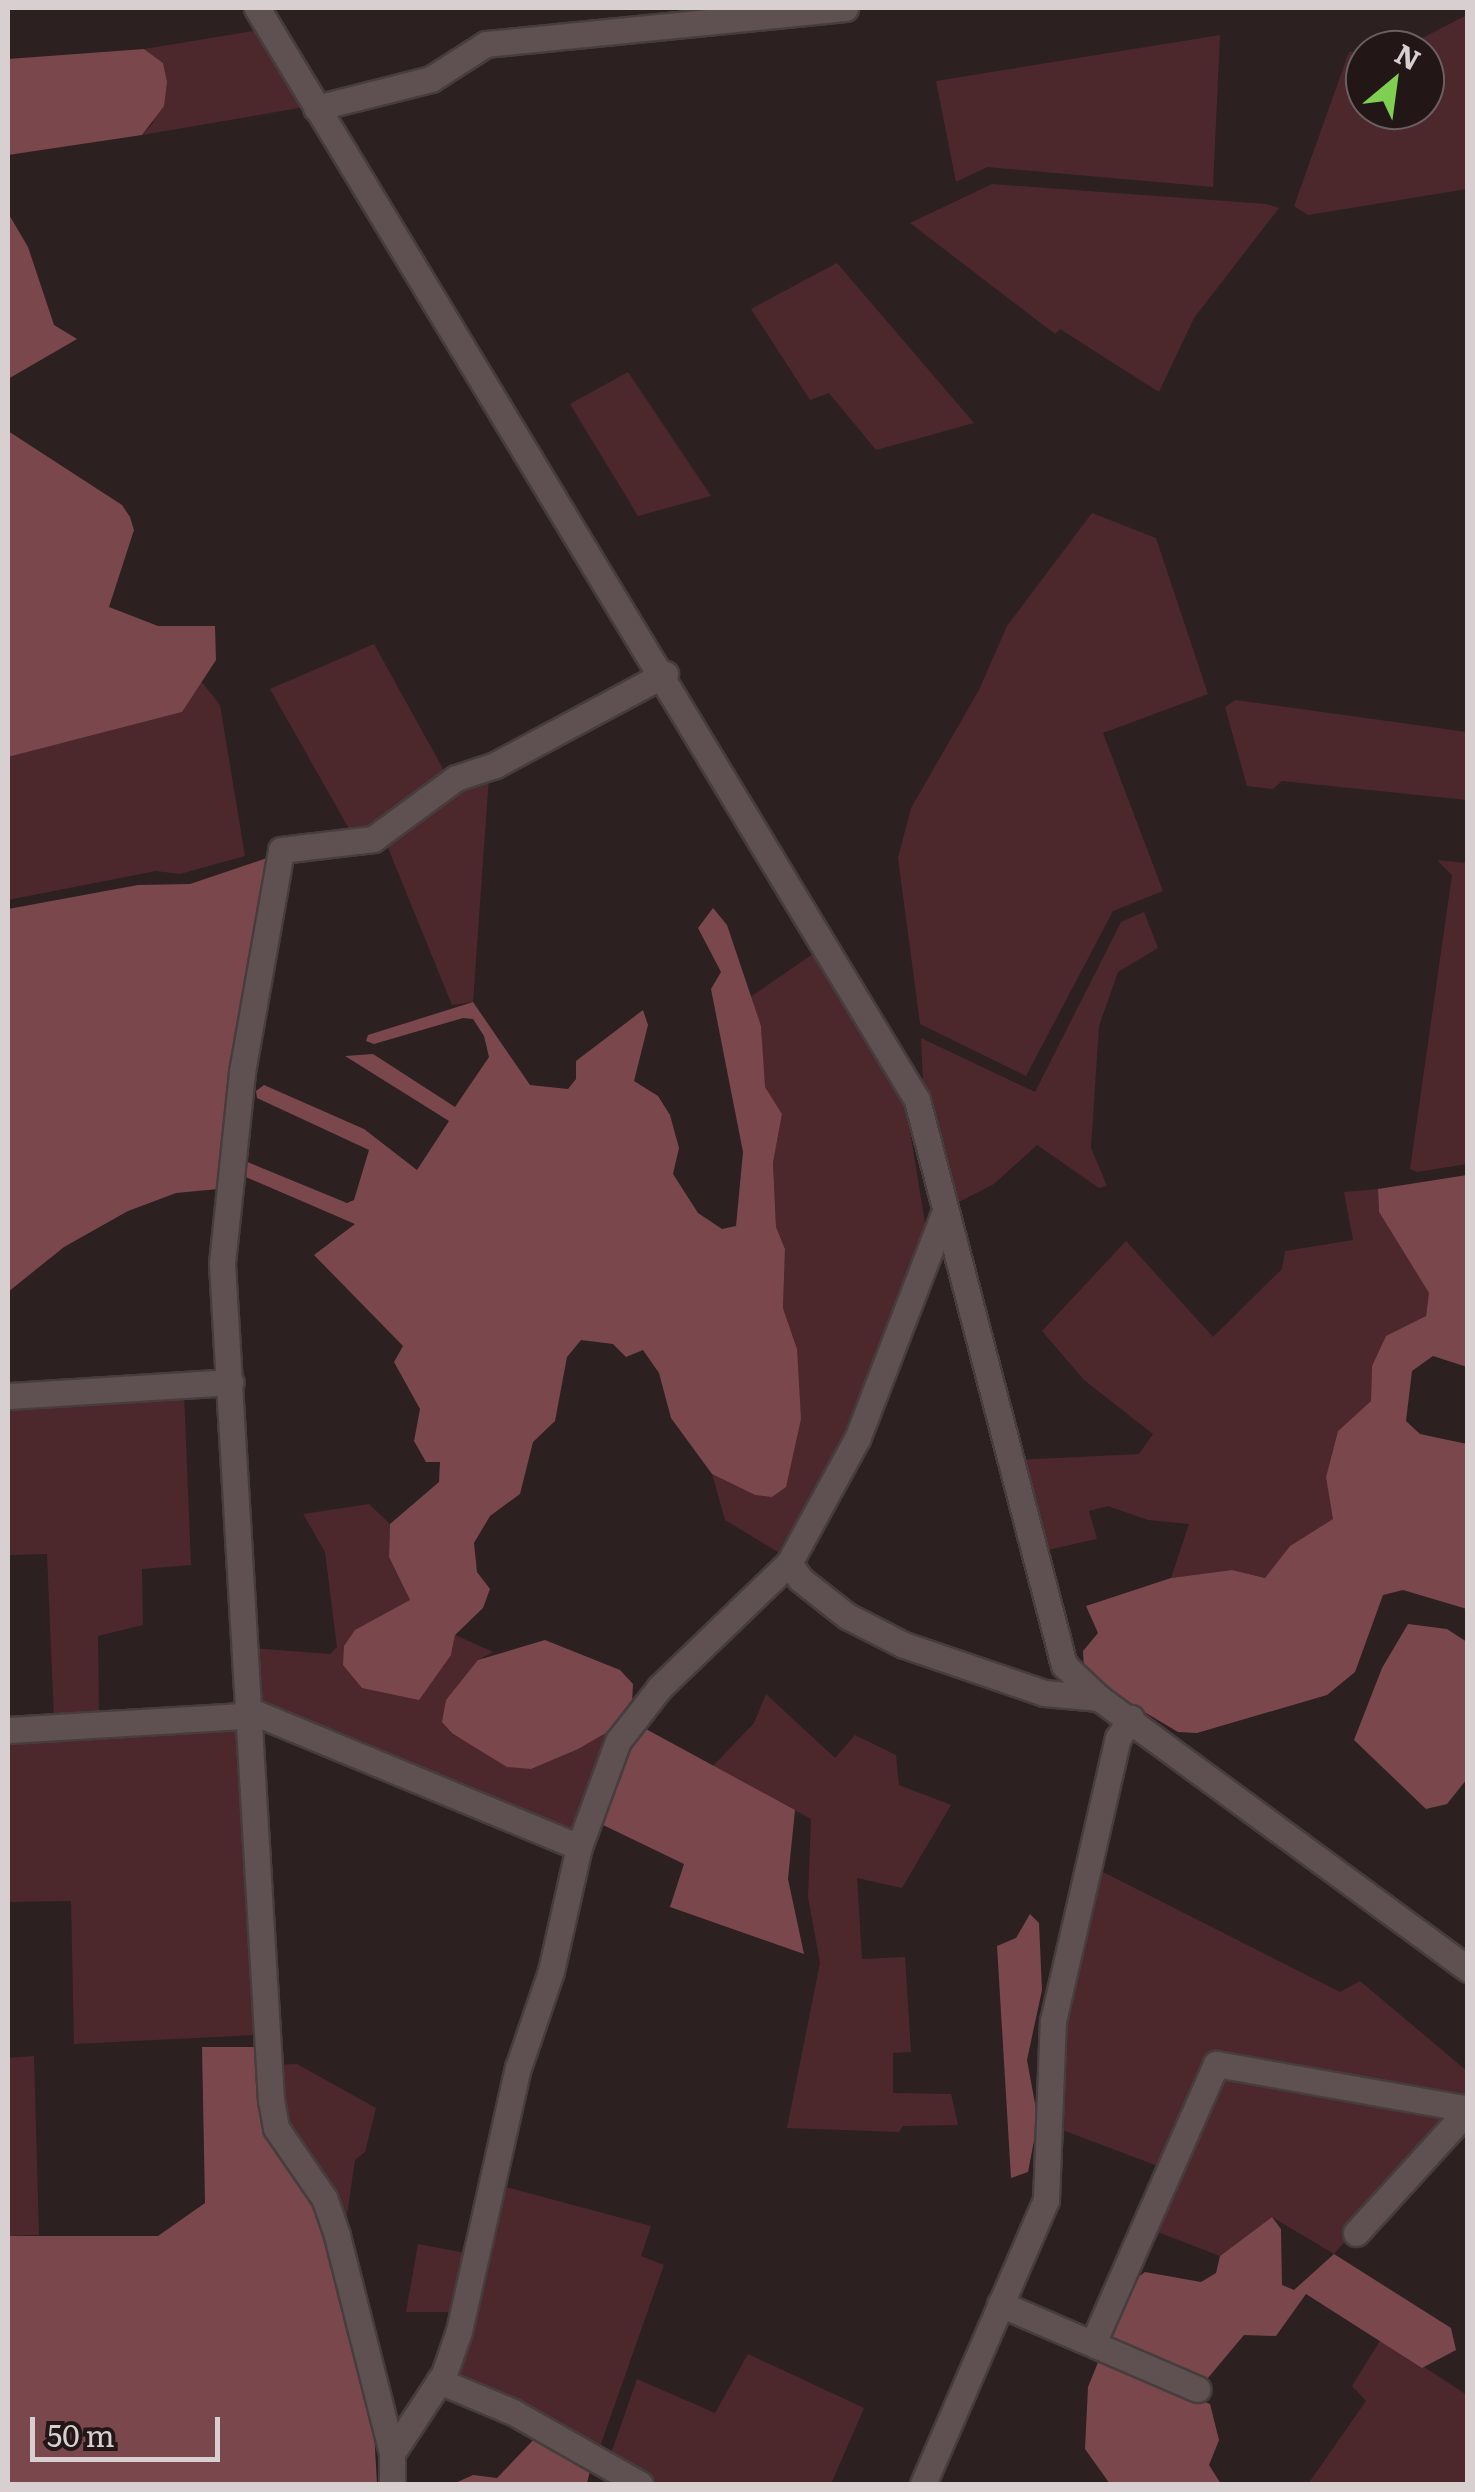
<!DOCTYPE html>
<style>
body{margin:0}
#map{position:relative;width:1475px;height:2492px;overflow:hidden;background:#2c2021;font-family:Literata,serif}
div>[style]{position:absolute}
.green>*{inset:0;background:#4c282c}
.forest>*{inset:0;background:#7a474c}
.roads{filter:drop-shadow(2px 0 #473d3d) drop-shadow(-2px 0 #473d3d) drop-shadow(0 2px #473d3d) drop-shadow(0 -2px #473d3d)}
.minor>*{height:25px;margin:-12.5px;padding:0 12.5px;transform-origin:12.5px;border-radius:12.5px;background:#5f5152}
span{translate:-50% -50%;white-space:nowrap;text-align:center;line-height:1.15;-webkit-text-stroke:10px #221617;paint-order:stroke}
.frame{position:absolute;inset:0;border:10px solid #d8d0d0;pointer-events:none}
.north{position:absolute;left:1345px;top:30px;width:100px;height:100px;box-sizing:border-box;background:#221617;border:2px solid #6b6061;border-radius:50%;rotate:29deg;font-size:28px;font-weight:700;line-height:40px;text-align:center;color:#d8d0d0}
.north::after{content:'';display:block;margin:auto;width:35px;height:45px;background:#7fd052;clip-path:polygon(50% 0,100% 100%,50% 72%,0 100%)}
.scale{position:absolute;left:30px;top:2417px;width:190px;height:45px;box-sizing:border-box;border:5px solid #d8d0d0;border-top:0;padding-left:12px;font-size:30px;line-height:35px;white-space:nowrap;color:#d8d0d0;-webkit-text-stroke:8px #221617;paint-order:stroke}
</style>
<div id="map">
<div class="green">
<div style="clip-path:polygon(1467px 15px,1467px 189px,1308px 215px,1294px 206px,1349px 52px,1365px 52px,1365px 110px,1425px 110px,1425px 50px,1399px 50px)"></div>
<div style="clip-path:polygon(259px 30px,305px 107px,142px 135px,153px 123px,163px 63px,144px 49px)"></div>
<div style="clip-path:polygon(1220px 35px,1213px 187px,987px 167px,956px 182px,936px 81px)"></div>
<div style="clip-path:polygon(992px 184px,1267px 204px,1279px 208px,1194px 318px,1159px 392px,1060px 329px,1055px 334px,910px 223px)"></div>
<div style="clip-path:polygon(837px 263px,974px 423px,876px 450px,829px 393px,810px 400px,751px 309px)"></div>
<div style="clip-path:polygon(628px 372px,711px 496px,638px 516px,570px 404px)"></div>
<div style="clip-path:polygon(1092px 513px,1156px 538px,1208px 694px,1103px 733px,1163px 891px,1113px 911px,1026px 1076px,920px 1024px,898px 858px,911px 808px,979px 690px,1007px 626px)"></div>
<div style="clip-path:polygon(374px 644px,447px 776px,400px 812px,353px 836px,270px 689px)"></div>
<div style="clip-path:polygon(201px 681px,220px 705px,245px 856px,180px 874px,156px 871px,8px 900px,8px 757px,182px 712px)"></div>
<div style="clip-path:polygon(1235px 700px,1467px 732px,1467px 800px,1282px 781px,1273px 789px,1247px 786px,1225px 707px)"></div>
<div style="clip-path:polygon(489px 777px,473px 1002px,452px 1005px,386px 843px,437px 797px)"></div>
<div style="clip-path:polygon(1437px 860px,1467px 863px,1467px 1164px,1417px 1172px,1410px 1169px,1452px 875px)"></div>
<div style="clip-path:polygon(1144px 912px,1158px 948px,1118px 972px,1099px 1026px,1091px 1148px,1107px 1186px,1099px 1188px,1037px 1145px,994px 1184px,955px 1204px,923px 1081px,921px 1038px,1035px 1092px,1121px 922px)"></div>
<div style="clip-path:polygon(820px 949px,907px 1113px,928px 1241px,845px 1440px,778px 1552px,725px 1520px,712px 1474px,755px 1495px,797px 1349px,783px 1308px,785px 1249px,776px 1227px,773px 1163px,782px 1114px,764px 1087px,761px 1026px,749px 998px)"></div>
<div style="clip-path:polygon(1378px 1189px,1379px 1212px,1429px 1293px,1426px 1316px,1386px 1337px,1372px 1366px,1371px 1401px,1338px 1431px,1326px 1477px,1334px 1519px,1290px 1546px,1265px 1578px,1232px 1570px,1171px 1578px,1189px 1524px,1148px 1520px,1108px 1506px,1089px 1511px,1097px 1539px,1038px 1552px,1015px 1460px,1139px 1454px,1153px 1434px,1084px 1380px,1042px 1331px,1126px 1241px,1213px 1337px,1282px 1269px,1285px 1251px,1353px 1240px,1344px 1192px)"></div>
<div style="clip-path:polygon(184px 1392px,191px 1565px,142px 1569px,143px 1625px,98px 1636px,99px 1716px,54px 1719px,47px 1554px,8px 1555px,8px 1402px)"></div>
<div style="clip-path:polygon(369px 1504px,390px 1524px,389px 1557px,410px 1600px,404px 1606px,451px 1655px,455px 1635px,493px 1652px,478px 1660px,453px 1735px,478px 1748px,618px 1726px,572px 1832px,256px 1703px,252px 1648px,330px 1654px,337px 1647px,325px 1552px,303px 1514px)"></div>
<div style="clip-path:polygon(766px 1694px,835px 1758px,855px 1735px,896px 1755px,899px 1785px,951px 1805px,902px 1888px,857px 1878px,862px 1959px,905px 1957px,911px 2052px,893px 2053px,893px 2093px,951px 2094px,958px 2125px,903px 2126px,899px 2132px,787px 2128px,820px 1963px,808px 1897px,811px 1819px,713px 1766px,754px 1723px)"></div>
<div style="clip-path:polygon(242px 1725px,255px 2035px,74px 2044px,71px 1901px,8px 1902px,8px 1735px)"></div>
<div style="clip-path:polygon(1097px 1869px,1340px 1992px,1360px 1981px,1467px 2071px,1467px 2103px,1228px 2058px,1163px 2168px,1057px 2128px,1057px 2029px)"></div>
<div style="clip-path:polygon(34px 2056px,39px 2235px,8px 2236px,8px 2058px)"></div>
<div style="clip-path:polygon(297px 2064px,376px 2108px,365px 2152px,355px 2160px,346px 2222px,288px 2139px,274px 2065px)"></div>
<div style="clip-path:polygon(1218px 2074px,1457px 2114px,1334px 2254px,1272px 2217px,1220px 2256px,1147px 2228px)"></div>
<div style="clip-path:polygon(502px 2186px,651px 2226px,641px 2256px,664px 2265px,597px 2455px,453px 2380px)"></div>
<div style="clip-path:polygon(418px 2244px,466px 2253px,454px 2312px,406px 2312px)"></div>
<div style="clip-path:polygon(1381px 2339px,1467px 2395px,1467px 2484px,1308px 2484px,1366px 2401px,1352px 2386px)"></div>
<div style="clip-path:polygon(748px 2354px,864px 2408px,831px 2484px,656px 2484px,608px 2462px,637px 2379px,715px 2413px)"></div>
</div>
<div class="forest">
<div style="clip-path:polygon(144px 49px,163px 63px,167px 82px,164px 106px,142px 135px,8px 155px,8px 59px)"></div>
<div style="clip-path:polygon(8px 213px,28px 247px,54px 325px,77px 339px,8px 379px)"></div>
<div style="clip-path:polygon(8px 431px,122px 505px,130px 517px,134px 530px,109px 607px,158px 626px,215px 626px,216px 660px,182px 712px,8px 757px)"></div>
<div style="clip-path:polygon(267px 858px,218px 1189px,176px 1193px,128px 1211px,64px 1247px,8px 1292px,8px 909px,138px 885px,190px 884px)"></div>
<div style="clip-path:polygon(713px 908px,727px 925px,761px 1026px,765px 1087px,782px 1114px,773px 1163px,776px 1227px,785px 1249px,783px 1308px,797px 1349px,801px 1419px,786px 1487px,772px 1497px,755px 1495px,712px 1474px,671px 1418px,659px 1373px,643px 1350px,626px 1357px,613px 1344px,581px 1340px,567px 1357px,555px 1421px,533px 1442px,520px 1494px,490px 1516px,474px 1543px,477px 1572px,490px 1589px,483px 1608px,455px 1635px,451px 1655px,419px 1700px,362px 1688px,343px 1665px,344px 1646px,355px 1630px,410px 1600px,389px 1557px,390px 1524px,439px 1482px,440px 1462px,426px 1462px,414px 1441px,420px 1409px,394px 1362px,403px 1346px,314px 1255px,355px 1224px,241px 1175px,245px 1161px,347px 1203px,354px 1200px,369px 1150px,257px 1098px,256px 1091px,264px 1085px,364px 1129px,417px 1170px,449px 1121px,345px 1056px,373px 1054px,455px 1107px,489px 1057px,484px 1036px,473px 1019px,463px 1018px,374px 1044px,366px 1041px,368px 1035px,473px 1002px,530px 1085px,568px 1089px,576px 1079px,576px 1061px,643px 1010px,648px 1025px,634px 1081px,658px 1096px,670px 1115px,679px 1148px,673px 1174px,698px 1213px,722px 1229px,736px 1226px,743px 1152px,711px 989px,721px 972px,698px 928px)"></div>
<div style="clip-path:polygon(1467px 1175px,1467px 1367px,1433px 1356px,1412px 1371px,1406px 1421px,1420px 1434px,1467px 1444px,1467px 1609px,1403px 1590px,1383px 1595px,1355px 1672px,1327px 1695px,1197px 1733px,1178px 1732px,1104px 1688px,1084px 1670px,1083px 1651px,1098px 1633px,1086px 1606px,1171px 1578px,1232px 1570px,1265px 1578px,1290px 1546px,1333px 1519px,1326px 1477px,1338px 1431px,1371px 1401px,1372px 1366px,1386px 1336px,1426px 1316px,1429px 1293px,1379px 1212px,1378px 1189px)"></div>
<div style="clip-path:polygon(1408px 1624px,1447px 1629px,1467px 1642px,1467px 1779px,1447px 1804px,1426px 1809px,1354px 1740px,1382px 1668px)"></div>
<div style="clip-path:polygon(545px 1640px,620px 1670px,633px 1684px,632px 1703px,618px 1726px,578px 1749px,531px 1769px,507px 1767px,453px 1734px,442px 1722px,446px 1700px,478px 1660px)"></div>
<div style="clip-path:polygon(644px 1728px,795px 1810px,788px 1879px,804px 1954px,670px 1907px,684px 1864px,601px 1824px,615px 1777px)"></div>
<div style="clip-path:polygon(1030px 1914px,1039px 1923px,1042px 1990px,1027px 2060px,1038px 2120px,1028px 2172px,1011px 2178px,997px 1946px,1016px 1938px)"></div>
<div style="clip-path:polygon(202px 2047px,259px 2047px,316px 2197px,374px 2431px,377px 2484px,8px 2484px,8px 2236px,158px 2236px,205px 2203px)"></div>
<div style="clip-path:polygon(1272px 2217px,1281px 2229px,1282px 2285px,1294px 2290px,1334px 2254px,1451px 2328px,1456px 2350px,1422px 2368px,1306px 2294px,1276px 2336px,1244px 2335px,1202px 2385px,1106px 2342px,1133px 2281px,1145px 2272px,1201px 2282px,1216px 2273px,1220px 2256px)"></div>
<div style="clip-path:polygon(1099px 2360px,1210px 2404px,1219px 2440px,1209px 2465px,1221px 2484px,1110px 2484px,1085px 2449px,1088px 2387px)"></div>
<div style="clip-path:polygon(539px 2434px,590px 2470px,587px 2484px,453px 2484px,473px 2475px,497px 2478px)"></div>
</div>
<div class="roads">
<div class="minor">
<div style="left:257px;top:8px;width:1276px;rotate:58.85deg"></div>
<div style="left:917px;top:1100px;width:584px;rotate:75.42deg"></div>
<div style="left:1064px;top:1665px;width:48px;rotate:43.3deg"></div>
<div style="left:1099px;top:1698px;width:458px;rotate:36.3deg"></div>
<div style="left:316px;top:108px;width:119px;rotate:-14.2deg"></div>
<div style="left:431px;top:79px;width:65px;rotate:-32.5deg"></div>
<div style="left:486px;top:44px;width:361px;rotate:-5.7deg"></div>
<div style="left:8px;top:1396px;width:223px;rotate:-3.6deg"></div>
<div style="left:789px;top:1563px;width:19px;rotate:55deg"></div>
<div style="left:800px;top:1579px;width:60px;rotate:38.2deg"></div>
<div style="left:847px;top:1616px;width:64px;rotate:27deg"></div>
<div style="left:904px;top:1645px;width:148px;rotate:18.9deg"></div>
<div style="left:1044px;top:1693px;width:55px;rotate:5.2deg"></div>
<div style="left:246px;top:1709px;width:360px;rotate:22.5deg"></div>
<div style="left:8px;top:1730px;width:239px;rotate:-3.4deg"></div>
<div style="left:1356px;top:2233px;width:166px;rotate:-47.7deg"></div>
<div style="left:1000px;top:2304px;width:215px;rotate:23.3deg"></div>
<div style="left:1093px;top:2343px;width:305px;rotate:-66.2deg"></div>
<div style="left:1216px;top:2064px;width:256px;rotate:10.1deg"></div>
<div style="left:439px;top:2381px;width:80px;rotate:22.7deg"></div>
<div style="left:513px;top:2412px;width:146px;rotate:29.6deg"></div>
<div style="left:392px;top:2453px;width:95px;rotate:-56.6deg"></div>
<div style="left:444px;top:2374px;width:46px;rotate:-70.8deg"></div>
<div style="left:459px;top:2331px;width:270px;rotate:-77.4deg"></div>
<div style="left:518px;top:2068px;width:102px;rotate:-71.2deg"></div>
<div style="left:551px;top:1971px;width:127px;rotate:-77.3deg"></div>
<div style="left:579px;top:1847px;width:113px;rotate:-69.8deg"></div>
<div style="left:618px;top:1741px;width:68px;rotate:-52.1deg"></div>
<div style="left:660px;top:1687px;width:179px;rotate:-43.9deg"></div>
<div style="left:789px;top:1563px;width:141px;rotate:-61.3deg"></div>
<div style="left:857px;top:1439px;width:239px;rotate:-68.9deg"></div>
<div style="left:392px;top:2484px;width:31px;rotate:-90deg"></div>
<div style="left:392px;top:2453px;width:225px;rotate:-104.2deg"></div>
<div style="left:337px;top:2235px;width:39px;rotate:-109deg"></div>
<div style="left:324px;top:2198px;width:85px;rotate:-124.4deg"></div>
<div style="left:276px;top:2128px;width:27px;rotate:-100deg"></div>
<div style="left:271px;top:2101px;width:839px;rotate:-93.35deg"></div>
<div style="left:222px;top:1263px;width:192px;rotate:-84deg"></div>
<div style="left:242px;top:1072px;width:225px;rotate:-80deg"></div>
<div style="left:281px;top:850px;width:93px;rotate:-6.8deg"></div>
<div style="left:373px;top:839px;width:103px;rotate:-36.3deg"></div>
<div style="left:456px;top:778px;width:41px;rotate:-18.4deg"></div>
<div style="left:495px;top:765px;width:193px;rotate:-28.2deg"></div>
<div style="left:923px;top:2484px;width:309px;rotate:-66.6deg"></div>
<div style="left:1046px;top:2200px;width:179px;rotate:-87.8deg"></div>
<div style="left:1053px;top:2021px;width:290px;rotate:-77.1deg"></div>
<div style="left:1118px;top:1738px;width:24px;rotate:-57deg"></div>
</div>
</div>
<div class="frame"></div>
<div class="north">N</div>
<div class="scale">50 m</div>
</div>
